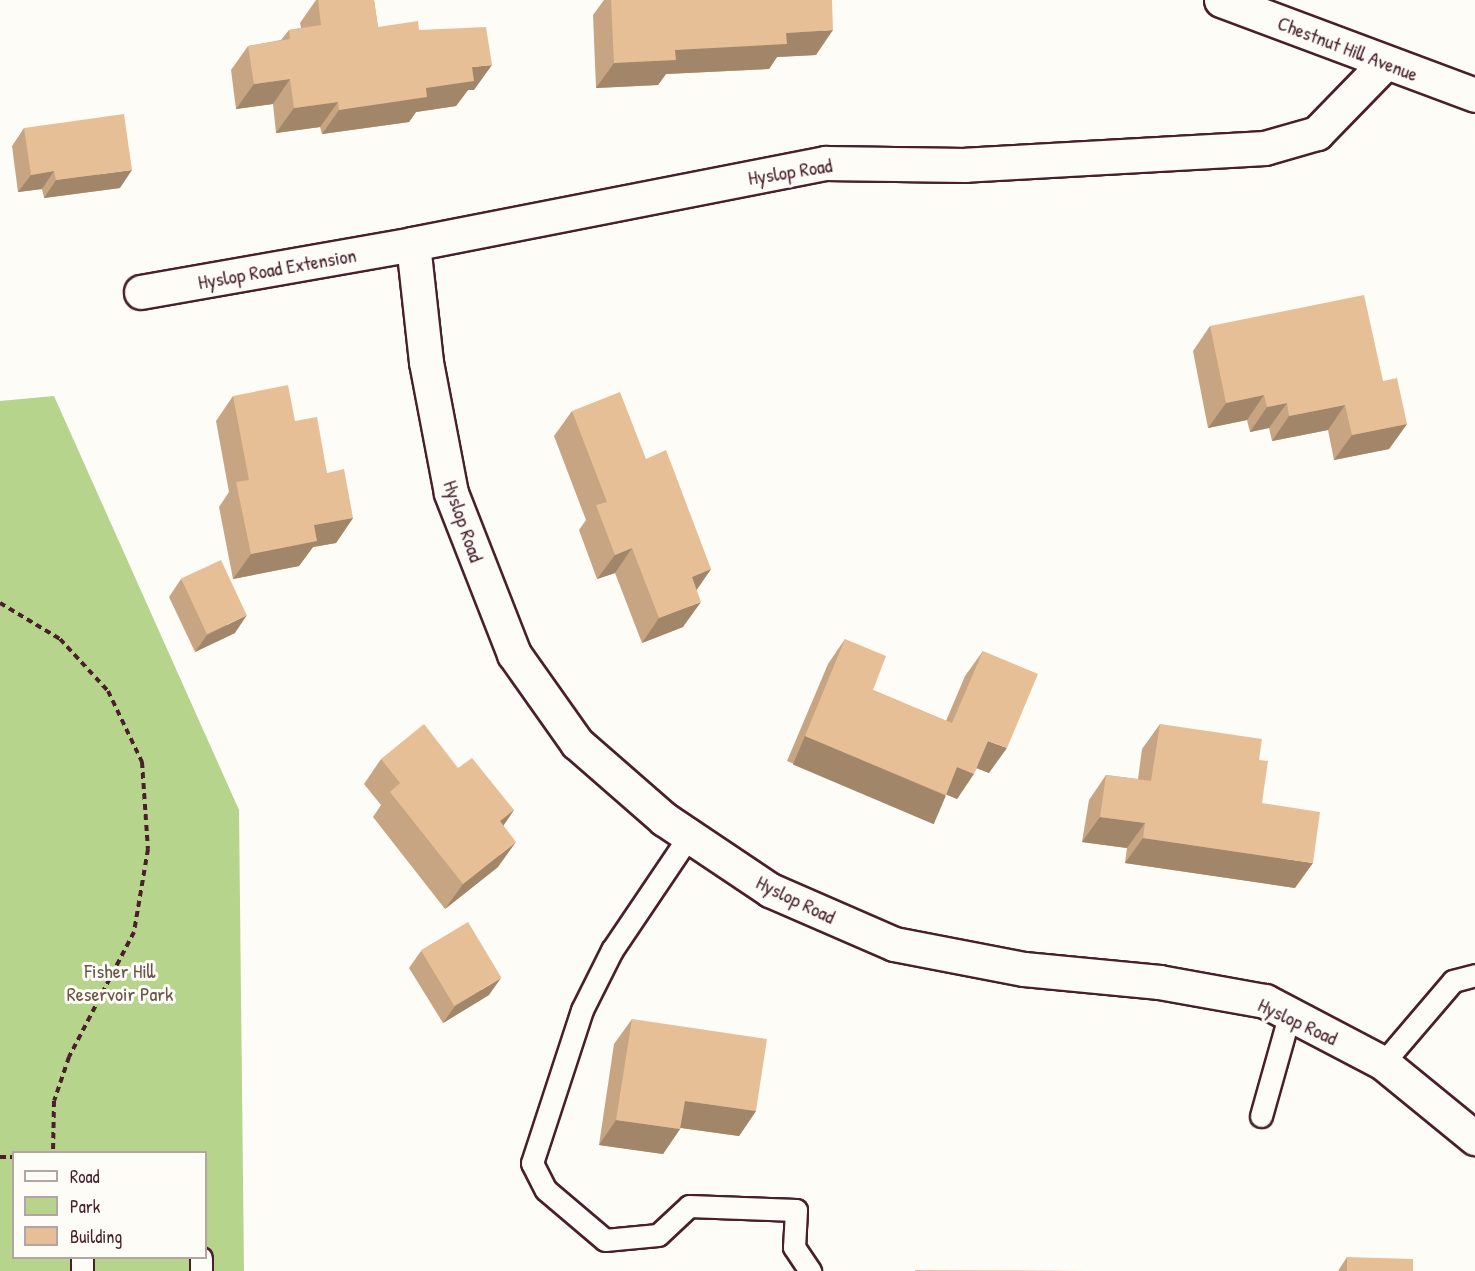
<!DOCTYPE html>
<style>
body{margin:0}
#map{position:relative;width:1475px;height:1271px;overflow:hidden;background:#fdfcf7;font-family:"Patrick Hand",sans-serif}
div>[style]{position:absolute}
.green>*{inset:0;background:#b7d48d}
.path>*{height:4px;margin-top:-2px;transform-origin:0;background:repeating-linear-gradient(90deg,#4a1f2b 0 6px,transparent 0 10.5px)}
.roads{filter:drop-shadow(2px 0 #4a1f2b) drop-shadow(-2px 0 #4a1f2b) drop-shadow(0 2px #4a1f2b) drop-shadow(0 -2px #4a1f2b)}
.service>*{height:21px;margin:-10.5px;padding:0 10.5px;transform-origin:10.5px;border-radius:10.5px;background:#fdfcf7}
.minor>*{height:33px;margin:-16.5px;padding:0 16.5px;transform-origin:16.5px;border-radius:16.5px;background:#fdfcf7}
.secondary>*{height:33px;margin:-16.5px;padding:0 16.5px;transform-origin:16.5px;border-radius:16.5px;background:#fdfcf7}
.wall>*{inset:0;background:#c7a482}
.shaded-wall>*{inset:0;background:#a2866a;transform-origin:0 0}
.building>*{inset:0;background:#e7bf97;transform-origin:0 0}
span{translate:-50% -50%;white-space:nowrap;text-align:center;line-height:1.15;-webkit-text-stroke:6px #fdfcf7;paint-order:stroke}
.street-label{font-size:20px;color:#4a1f2b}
.park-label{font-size:20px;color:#6b5548}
.legend{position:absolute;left:12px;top:1151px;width:195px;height:108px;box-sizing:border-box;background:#fdfcf7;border:2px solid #b5a4a5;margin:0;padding:8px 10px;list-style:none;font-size:18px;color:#4a1f2b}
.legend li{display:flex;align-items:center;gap:12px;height:30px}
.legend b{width:30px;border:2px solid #b5a4a5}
</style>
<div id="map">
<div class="green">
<div style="clip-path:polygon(evenodd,54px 396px,239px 810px,244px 1271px,0 1271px,0 401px,54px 396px,14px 1152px,206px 1152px,206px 1258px,14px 1258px,14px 1152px)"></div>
</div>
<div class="path">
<div style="left:0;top:603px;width:70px;rotate:31deg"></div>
<div style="left:60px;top:639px;width:71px;rotate:47.3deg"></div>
<div style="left:108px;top:691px;width:79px;rotate:64.4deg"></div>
<div style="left:142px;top:762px;width:87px;rotate:86.1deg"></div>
<div style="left:148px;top:849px;width:84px;rotate:99.6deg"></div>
<div style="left:134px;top:932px;width:141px;rotate:117.5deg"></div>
<div style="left:69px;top:1057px;width:46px;rotate:108.8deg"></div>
<div style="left:54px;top:1101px;width:51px;rotate:91.1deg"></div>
<div style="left:0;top:1157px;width:14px"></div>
</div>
<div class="roads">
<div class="service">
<div style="left:689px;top:836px;width:138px;rotate:124deg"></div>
<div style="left:612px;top:950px;width:67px;rotate:116.6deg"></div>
<div style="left:582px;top:1010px;width:161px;rotate:108.1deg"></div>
<div style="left:532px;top:1163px;width:30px;rotate:63deg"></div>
<div style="left:546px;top:1190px;width:77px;rotate:40.3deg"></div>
<div style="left:605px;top:1240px;width:53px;rotate:-5.4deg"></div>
<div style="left:658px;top:1235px;width:42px;rotate:-43.1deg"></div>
<div style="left:689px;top:1206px;width:107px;rotate:2.1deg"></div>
<div style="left:796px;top:1210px;width:37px;rotate:93deg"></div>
<div style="left:794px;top:1247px;width:29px;rotate:56deg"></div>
<div style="left:1383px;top:1063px;width:108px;rotate:-49.5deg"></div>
<div style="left:1453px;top:981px;width:23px;rotate:-15deg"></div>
<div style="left:1261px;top:1116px;width:107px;rotate:-74.3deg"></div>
<div style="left:82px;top:1271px;width:13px;rotate:-90deg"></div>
<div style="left:201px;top:1271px;width:13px;rotate:-90deg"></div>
</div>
<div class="minor">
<div style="left:1385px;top:63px;width:98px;rotate:134.2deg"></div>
<div style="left:1317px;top:133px;width:54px;rotate:163.9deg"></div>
<div style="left:1265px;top:148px;width:300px;rotate:176.8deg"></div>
<div style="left:965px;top:165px;width:140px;rotate:-179.2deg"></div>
<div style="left:825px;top:163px;width:420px;rotate:168.9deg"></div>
<div style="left:413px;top:244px;width:119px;rotate:83.7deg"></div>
<div style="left:426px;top:362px;width:133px;rotate:79.2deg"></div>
<div style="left:451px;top:493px;width:173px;rotate:68.6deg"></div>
<div style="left:514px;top:654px;width:109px;rotate:54.7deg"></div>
<div style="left:577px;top:743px;width:116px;rotate:41.1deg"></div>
<div style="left:664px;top:819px;width:128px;rotate:33.8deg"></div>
<div style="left:770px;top:890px;width:135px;rotate:23.5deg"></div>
<div style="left:894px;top:944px;width:132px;rotate:10.9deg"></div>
<div style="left:1024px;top:969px;width:136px;rotate:5.5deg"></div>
<div style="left:1159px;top:982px;width:108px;rotate:10.2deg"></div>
<div style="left:1265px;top:1001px;width:133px;rotate:27.7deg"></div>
<div style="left:1383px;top:1063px;width:119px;rotate:39.2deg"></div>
<div style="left:141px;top:292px;width:276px;rotate:-10deg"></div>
</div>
<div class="secondary">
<div style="left:1221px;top:0;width:271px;rotate:20.5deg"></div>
</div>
</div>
<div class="wall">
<div style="clip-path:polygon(316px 0,374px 0,378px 27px,419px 30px,474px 90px,468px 90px,456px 106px,416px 112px,409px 122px,322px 134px,320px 127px,276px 133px,273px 104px,236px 109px,231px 70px,248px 46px,281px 40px,289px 30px,301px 28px,300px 23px)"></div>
<div style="clip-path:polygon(604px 0,832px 0,816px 55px,777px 57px,769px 69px,666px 74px,658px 85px,596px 88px,593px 15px)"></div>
<div style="clip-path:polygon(24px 128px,120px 188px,44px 198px,42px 189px,18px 192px,12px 146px)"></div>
<div style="clip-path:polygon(1210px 326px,1383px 381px,1407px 424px,1389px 449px,1334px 460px,1328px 430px,1272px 441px,1269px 428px,1250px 432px,1247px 420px,1208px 428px,1193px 351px)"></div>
<div style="clip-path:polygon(233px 396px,295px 421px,327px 473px,353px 518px,336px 543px,313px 547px,299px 566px,233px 579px,219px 507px,229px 492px,216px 421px)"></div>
<div style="clip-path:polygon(572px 411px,711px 569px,696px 590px,683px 627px,642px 643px,615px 573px,597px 579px,579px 530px,586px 520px,554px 436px)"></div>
<div style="clip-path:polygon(181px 579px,235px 633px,195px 652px,169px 597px)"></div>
<div style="clip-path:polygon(845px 639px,873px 690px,946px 721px,965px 676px,983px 651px,989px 773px,977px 768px,957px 799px,946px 794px,929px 820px,787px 761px,828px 664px)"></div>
<div style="clip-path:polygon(1160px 724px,1259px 760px,1262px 803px,1295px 888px,1125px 863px,1127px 848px,1082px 842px,1089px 800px,1106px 775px,1138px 779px,1142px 749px)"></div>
<div style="clip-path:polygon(381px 759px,458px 768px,514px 810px,503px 826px,498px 867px,445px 909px,373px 817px,381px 805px,364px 784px)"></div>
<div style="clip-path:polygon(421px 951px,489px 995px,443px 1023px,409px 968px)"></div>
<div style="clip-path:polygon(632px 1019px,756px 1111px,739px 1136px,681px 1128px,680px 1129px,663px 1154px,599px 1145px,614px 1044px)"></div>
<div style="clip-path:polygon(1347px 1257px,1413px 1271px,1338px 1271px)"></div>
</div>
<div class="shaded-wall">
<div style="clip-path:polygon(833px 30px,816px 55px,777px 57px,769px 69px,666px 74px,658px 85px,596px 88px,614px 63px,675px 50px,786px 33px)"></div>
<div style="clip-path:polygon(492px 65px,474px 90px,468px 90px,456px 106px,416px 112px,409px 122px,322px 134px,339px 110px,426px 88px,472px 67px)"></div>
<div style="clip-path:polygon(290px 79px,273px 104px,236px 109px,254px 84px)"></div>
<div style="clip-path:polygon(338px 102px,320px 127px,276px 133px,294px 108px)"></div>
<div style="clip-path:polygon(132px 170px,120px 188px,44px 198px,56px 180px)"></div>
<div style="clip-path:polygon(54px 171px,42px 189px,18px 192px,31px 175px)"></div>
<div style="clip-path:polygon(1264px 395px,1247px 420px,1208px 428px,1226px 403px)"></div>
<div style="clip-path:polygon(1287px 403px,1269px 428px,1250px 432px,1267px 407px)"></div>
<div style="clip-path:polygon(1345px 405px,1328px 430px,1272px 441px,1289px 416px)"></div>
<div style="clip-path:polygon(1407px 424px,1389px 449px,1334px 460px,1352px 435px)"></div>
<div style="clip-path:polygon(353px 518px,336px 543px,313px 547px,299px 566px,233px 579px,251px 554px,314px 525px)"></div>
<div style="clip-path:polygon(632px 548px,615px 573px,597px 579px,615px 555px)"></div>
<div style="clip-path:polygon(711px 569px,694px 594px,692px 577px)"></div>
<div style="clip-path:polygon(701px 602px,683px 627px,642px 643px,659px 618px)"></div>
<div style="clip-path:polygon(247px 615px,235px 633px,195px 652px,207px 635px)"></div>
<div style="left:805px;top:736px;width:153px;height:31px;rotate:23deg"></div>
<div style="clip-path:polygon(988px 741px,1007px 748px,989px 773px,971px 766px)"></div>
<div style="clip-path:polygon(957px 767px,974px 774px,957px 799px,940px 792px)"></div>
<div style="clip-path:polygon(514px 810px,497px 835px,500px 821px)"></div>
<div style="clip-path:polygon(1100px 817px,1145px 823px,1127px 848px,1082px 842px)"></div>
<div style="clip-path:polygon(1143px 838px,1313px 863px,1295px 888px,1125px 863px)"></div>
<div style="clip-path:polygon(516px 842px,498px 867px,445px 909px,463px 884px)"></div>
<div style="clip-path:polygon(501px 978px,489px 995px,443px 1023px,455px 1006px)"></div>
<div style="clip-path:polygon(685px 1101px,756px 1111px,739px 1136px,667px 1126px)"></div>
<div style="clip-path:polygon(616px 1120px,680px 1129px,663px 1154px,599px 1145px)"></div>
</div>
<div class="building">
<div style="clip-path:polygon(318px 0,374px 0,378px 27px,418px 21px,419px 30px,486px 27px,492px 65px,472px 67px,474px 81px,426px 88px,427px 97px,339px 110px,338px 102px,294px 108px,290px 79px,254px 84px,248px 46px,290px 39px,289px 30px,321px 25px)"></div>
<div style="clip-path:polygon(611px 0,832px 0,833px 30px,786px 33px,787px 44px,675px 50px,676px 60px,614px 63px)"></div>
<div style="clip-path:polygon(124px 114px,132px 170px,56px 180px,54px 171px,31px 175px,24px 128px)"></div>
<div style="clip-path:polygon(1364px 295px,1383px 381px,1397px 378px,1407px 424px,1352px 435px,1345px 405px,1289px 416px,1287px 403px,1267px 407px,1264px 395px,1226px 403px,1210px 326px)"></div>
<div style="clip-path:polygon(288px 385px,295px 421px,317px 417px,327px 473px,344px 469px,353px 518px,314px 525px,317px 541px,251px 554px,236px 482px,249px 480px,233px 396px)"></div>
<div style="clip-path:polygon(620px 392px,646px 459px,666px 450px,711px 569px,692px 577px,701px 602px,659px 618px,632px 548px,615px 555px,596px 505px,607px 502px,572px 411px)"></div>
<div style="left:221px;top:560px;width:61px;height:44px;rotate:65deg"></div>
<div style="clip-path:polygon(845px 639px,886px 656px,873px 690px,952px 723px,983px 651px,1038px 674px,1007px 748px,988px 741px,974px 774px,957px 767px,946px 795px,805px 736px)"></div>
<div style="clip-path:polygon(424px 724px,458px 768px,472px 758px,514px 810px,500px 821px,516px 842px,463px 884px,390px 792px,400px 783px,381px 759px)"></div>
<div style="clip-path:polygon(1160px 724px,1262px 739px,1259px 760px,1268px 761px,1262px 803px,1320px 812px,1313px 863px,1143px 838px,1145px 823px,1100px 817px,1106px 775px,1151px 781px)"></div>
<div style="left:468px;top:922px;width:65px;height:55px;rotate:59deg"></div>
<div style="clip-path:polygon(632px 1019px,767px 1039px,756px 1111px,685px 1101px,680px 1129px,616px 1120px)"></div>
<div style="clip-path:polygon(1347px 1257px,1413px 1259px,1413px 1271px,1347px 1271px)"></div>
<div style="clip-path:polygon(915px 1270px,1086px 1271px,915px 1271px)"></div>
</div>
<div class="street-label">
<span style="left:1348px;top:48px;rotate:21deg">Chestnut Hill Avenue</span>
<span style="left:790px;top:171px;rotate:-9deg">Hyslop Road</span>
<span style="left:277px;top:268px;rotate:-10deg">Hyslop Road Extension</span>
<span style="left:464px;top:521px;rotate:71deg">Hyslop Road</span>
<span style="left:796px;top:899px;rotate:26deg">Hyslop Road</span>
<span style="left:1298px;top:1021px;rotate:25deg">Hyslop Road</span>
</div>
<div class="park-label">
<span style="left:120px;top:982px">Fisher Hill<br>Reservoir Park</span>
</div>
<ul class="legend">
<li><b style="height:8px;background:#fdfcf7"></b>Road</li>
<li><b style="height:16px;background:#b7d48d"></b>Park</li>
<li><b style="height:16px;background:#e7bf97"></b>Building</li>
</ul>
</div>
